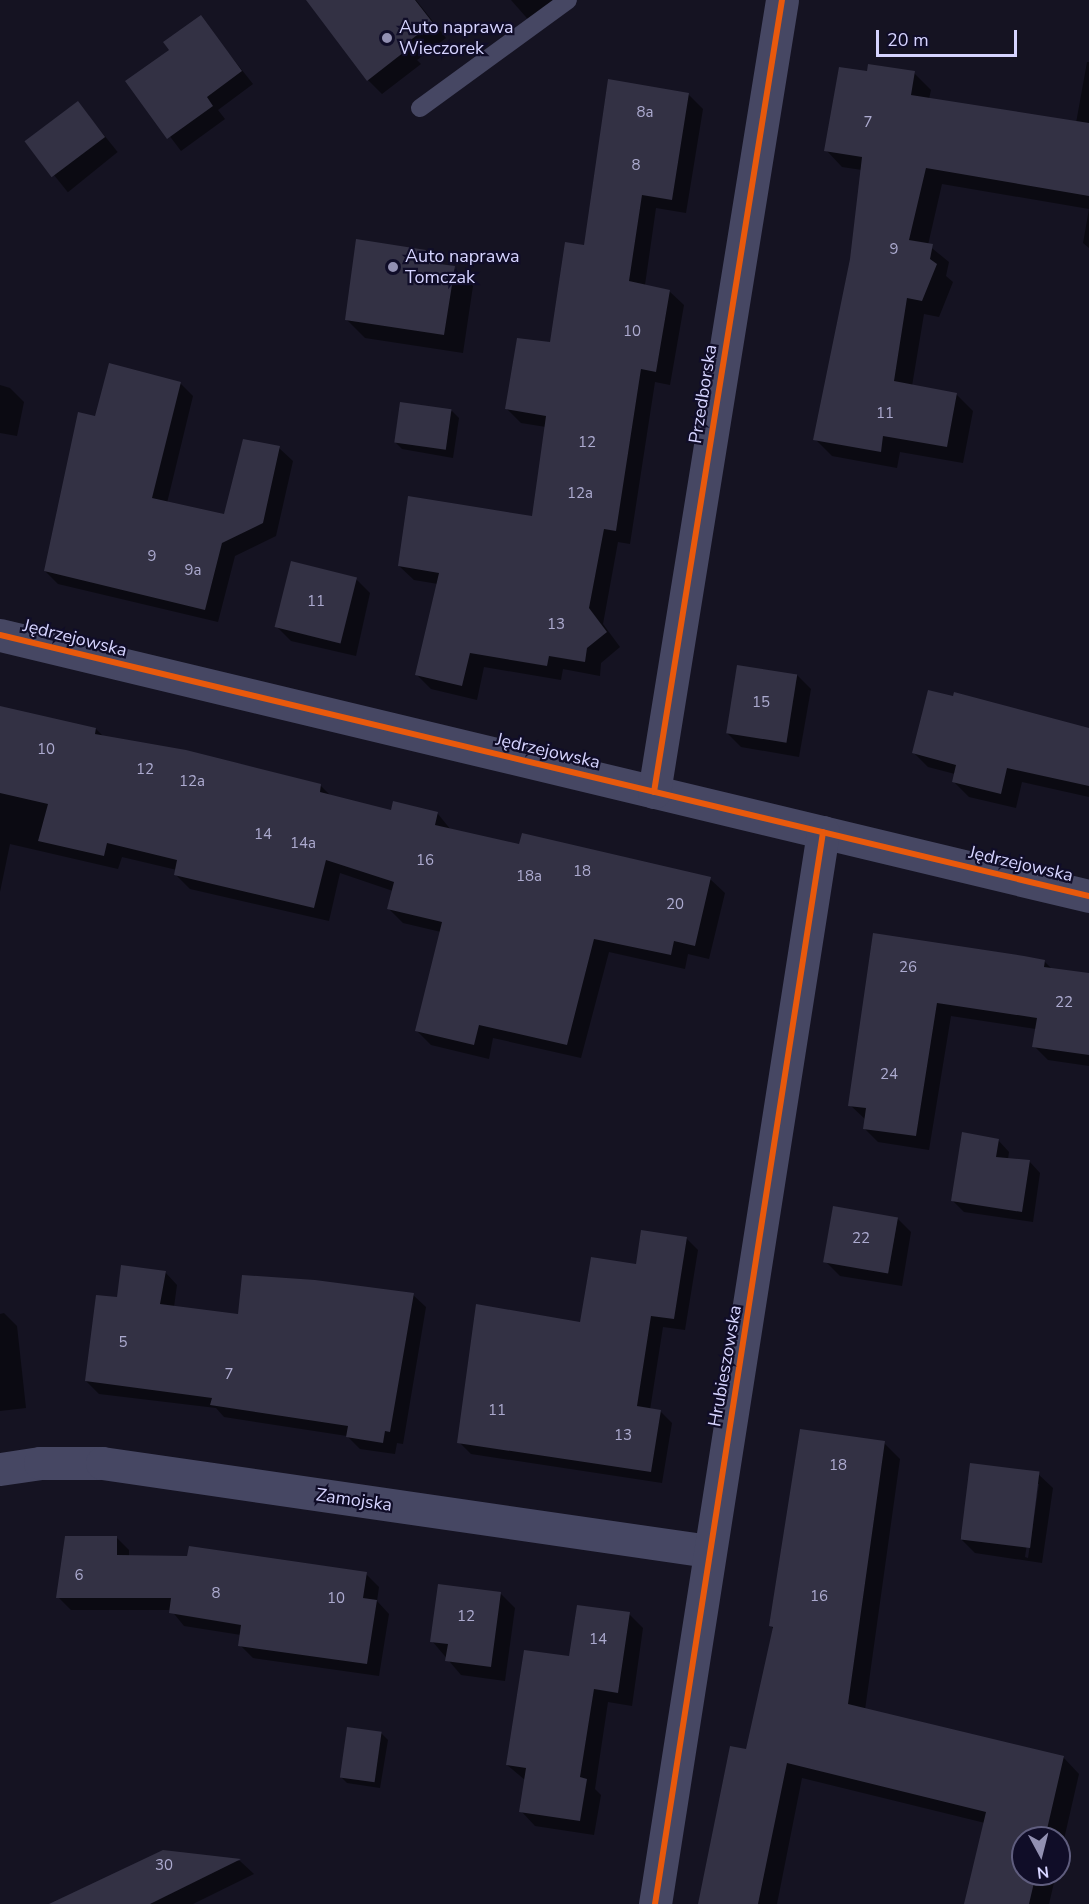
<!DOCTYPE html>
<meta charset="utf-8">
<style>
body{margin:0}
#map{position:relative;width:1089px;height:1904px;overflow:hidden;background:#151322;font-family:"Nunito Sans",sans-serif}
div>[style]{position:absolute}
.shadow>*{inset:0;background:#0007;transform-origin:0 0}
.building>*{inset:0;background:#333144;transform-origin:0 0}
.service>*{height:18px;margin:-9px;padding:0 9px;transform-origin:9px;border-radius:9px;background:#464763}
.minor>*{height:33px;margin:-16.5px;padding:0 16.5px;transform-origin:16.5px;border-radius:16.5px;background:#464763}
.cycleway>*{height:6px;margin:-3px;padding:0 3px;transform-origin:3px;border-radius:3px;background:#e8590c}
.dots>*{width:16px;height:16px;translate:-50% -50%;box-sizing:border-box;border:3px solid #100d28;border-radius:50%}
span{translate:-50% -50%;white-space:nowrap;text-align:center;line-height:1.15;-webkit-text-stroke:4.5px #100d28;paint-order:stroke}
.number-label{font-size:15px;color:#adabd0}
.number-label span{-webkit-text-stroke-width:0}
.poi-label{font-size:18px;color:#d6d4ff}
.left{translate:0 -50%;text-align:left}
.street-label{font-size:18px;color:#d6d4ff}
.north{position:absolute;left:1011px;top:1826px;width:60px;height:60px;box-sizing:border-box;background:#100d28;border:2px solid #5f5d7e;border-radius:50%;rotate:173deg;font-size:16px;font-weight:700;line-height:24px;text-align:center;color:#d6d4ff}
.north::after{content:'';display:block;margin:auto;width:21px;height:27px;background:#9290b2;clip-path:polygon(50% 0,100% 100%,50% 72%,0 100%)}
.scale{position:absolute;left:876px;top:30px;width:141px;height:27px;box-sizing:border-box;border:3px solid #d6d4ff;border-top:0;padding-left:8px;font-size:18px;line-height:21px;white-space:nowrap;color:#d6d4ff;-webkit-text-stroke:4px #100d28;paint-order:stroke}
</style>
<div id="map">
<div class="shadow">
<div style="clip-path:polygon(330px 0,416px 0,446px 38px,417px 60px,421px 64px,382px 94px,368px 80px)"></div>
<div style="clip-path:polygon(511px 0,567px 0,533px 25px)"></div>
<div style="clip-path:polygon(200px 17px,253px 84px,218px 110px,225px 119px,181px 151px,128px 81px,171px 50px)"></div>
<div style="clip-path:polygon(1087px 62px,1089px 62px,1089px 248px,1083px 243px,1089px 209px,942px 184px,928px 245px,949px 262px,946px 276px,953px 282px,939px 317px,924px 314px,912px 386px,956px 394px,973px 411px,963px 463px,900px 452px,897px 468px,832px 456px,815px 439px,851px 259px,862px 170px,842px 167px,826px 150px,868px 73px,914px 73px,931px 90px,929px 99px,1076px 123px)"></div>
<div style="clip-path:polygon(688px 94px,703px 109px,686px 213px,656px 208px,645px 285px,669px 291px,684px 305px,670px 385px,655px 382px,630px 544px,618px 542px,603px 624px,620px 647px,601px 663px,600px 676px,563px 669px,561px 680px,484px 667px,477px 700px,431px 689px,417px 675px,438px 584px,414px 580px,399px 566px,533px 518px,546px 427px,521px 423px,507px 409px,551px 343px,585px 246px)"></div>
<div style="left:78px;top:103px;width:63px;height:64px;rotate:51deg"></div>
<div style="clip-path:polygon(425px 251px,439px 266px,454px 268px,473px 286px,463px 353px,365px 338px,347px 320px)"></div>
<div style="clip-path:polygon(180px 383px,193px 396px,167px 503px,225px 516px,279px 448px,293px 461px,276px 536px,235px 556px,218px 622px,58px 584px,45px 571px,96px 418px)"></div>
<div style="clip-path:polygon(0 385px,10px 388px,24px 402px,17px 436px,0 433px)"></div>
<div style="clip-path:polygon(452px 411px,459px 418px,453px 458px,402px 449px,395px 442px)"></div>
<div style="clip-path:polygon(356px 579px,370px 593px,356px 656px,291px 641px,277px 627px)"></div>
<div style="clip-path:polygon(797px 675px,811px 689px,799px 757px,741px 747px,727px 733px)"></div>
<div style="clip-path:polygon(954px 698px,1089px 730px,1089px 797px,1022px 782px,1016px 808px,969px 797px,954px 782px,955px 774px,928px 767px,913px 752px)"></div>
<div style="clip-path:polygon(0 708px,96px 729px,103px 736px,321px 786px,331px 796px,392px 812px,394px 803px,438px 814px,451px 830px,520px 846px,710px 879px,725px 893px,709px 959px,688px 954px,685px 969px,609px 952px,581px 1058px,493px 1038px,489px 1059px,431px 1045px,417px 1031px,441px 932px,403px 923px,389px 909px,393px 891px,340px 873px,329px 921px,190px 889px,176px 875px,177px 870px,122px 857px,118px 869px,10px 844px,0 892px)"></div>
<div style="clip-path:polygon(875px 934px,1044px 961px,1052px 969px,1089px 975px,1089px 1066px,1048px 1060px,1034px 1046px,1036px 1029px,951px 1016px,929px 1150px,878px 1142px,864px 1128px,866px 1120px,850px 1105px)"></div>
<div style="clip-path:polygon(998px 1140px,1009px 1152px,1008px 1159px,1029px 1161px,1040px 1173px,1033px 1222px,964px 1212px,953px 1201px)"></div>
<div style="clip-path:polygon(897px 1218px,911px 1232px,902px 1286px,840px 1276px,826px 1262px)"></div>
<div style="clip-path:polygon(686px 1238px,698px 1250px,685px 1330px,663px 1327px,650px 1410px,660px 1411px,672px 1423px,662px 1483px,471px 1454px,459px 1442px,637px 1266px)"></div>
<div style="clip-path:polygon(165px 1272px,177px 1285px,174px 1307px,240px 1316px,413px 1295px,426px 1307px,403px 1444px,397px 1443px,395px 1454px,360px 1449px,347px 1436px,224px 1417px,216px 1408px,99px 1394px,86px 1381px,119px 1299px)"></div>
<div style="clip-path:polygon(4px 1313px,17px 1326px,26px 1408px,0 1411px,0 1314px)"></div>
<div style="clip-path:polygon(884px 1443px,900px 1459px,865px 1710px,1063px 1757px,1079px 1774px,1059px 1861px,1059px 1838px,1023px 1838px,1023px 1874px,1056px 1874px,1049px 1904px,966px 1904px,985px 1823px,802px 1778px,777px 1904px,699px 1904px,747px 1751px,774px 1630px,771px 1626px)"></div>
<div style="clip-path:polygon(evenodd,1038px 1474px,1053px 1488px,1042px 1563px,975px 1553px,960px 1538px,1038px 1474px,1036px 1484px,1039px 1484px,1028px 1558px,1025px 1557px,1036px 1484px)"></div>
<div style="clip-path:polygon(116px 1537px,129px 1550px,129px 1556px,366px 1574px,379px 1587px,377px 1601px,389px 1614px,379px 1676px,253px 1658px,240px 1645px,241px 1635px,184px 1626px,171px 1610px,71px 1610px,58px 1597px)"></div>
<div style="clip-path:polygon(500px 1593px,515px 1608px,505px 1681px,461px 1675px,432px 1641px)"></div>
<div style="clip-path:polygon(629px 1614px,643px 1628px,632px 1706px,608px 1702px,595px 1789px,601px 1795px,594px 1835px,535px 1826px,521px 1811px,525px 1780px,507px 1765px,571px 1658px)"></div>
<div style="clip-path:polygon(381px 1733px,388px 1740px,380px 1788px,347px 1783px,340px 1776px)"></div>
<div style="clip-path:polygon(163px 1852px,240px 1861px,254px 1874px,193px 1904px,52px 1904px)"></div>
</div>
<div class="building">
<div style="clip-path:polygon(306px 0,415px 0,433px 23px,404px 45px,408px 49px,367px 81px)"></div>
<div style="clip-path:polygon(201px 15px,242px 71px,207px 97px,213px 106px,167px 139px,125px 81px,169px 50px,163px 42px)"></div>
<div style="clip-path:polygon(868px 64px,915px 71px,911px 95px,1089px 123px,1089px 196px,926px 168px,909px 240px,933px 244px,930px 259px,937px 264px,922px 301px,907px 298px,894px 381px,957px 393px,947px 447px,883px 436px,881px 452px,813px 440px,850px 259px,862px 157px,824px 151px,839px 67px,867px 71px)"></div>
<div style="clip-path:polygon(608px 79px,689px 93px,672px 200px,642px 195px,629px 281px,670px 290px,656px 372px,641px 369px,616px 531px,604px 529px,589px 608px,607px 632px,587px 648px,585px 662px,549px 656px,547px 666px,470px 653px,462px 686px,415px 675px,439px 573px,398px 566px,408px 496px,532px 516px,546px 416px,505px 409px,517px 338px,550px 342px,565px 242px,584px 245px)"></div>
<div style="left:78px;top:101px;width:45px;height:67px;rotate:53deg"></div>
<div style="clip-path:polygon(356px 239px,426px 250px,424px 262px,455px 266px,444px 335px,345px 320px)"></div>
<div style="clip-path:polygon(109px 363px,181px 382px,152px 498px,224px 514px,243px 439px,280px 446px,263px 523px,222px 543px,205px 610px,44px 571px,78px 412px,95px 416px)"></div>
<div style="left:400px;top:402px;width:52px;height:41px;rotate:8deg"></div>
<div style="left:291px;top:561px;width:68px;height:68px;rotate:14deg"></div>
<div style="left:737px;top:665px;width:61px;height:69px;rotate:9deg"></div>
<div style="clip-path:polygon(928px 690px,953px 696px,954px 692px,1089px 728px,1089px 786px,1007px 768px,1001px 794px,952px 782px,956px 765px,912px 753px)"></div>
<div style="clip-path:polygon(0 706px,96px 728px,95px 734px,186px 750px,321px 784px,320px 792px,391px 810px,393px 801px,438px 812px,435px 825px,519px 844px,522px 833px,711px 877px,695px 946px,674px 941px,671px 955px,594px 939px,567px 1045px,479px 1025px,474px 1045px,415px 1031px,442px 922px,387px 909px,394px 882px,326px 860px,314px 908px,174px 875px,177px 860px,107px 843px,104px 856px,38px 841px,48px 804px,0 793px)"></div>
<div style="clip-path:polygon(873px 933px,1024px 956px,1045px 960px,1044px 967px,1089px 973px,1089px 1055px,1032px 1047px,1037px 1018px,937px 1003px,916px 1136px,863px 1129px,866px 1108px,848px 1106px)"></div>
<div style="clip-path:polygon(962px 1132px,999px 1139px,996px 1157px,1030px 1160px,1022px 1212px,951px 1201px)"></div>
<div style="left:833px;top:1206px;width:66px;height:57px;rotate:10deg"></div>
<div style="clip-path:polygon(641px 1230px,687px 1237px,674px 1319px,651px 1316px,637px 1406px,661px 1410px,651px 1472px,457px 1443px,476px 1304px,580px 1322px,591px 1257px,636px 1264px)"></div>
<div style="clip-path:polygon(121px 1265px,166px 1271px,160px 1304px,238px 1314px,242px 1275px,315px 1280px,414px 1293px,390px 1432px,385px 1431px,383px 1443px,346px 1437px,348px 1426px,210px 1405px,212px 1398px,85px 1381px,96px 1295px,117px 1297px)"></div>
<div style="clip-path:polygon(800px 1429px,885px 1441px,848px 1704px,1064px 1756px,1045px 1838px,1023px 1838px,1023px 1874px,1036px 1874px,1029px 1904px,964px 1904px,986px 1812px,787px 1763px,758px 1904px,698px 1904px,730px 1746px,746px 1749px,773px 1627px,769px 1626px)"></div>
<div style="left:970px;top:1463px;width:70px;height:77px;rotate:7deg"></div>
<div style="clip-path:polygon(65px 1536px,117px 1536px,117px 1555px,187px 1556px,189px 1546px,367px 1572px,363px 1598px,377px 1600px,367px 1664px,238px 1646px,241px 1625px,169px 1613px,171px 1598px,56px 1598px)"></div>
<div style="clip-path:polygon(438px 1584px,501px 1592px,491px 1667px,445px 1661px,448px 1644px,430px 1642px)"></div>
<div style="clip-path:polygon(577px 1605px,630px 1612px,618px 1693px,594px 1689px,580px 1777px,587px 1779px,580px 1821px,519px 1812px,526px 1768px,506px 1765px,524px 1650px,569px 1656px)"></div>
<div style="left:347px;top:1727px;width:35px;height:51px;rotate:8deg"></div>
<div style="clip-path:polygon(163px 1850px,241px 1859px,150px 1904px,49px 1904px)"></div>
</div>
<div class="service">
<div style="left:420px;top:108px;width:183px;rotate:-36.1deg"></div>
</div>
<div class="minor">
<div style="left:0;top:635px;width:1120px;rotate:13.48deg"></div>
<div style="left:654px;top:792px;width:802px;rotate:-80.82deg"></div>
<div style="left:0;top:1469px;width:40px;rotate:-8.5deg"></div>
<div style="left:40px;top:1463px;width:62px"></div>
<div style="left:102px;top:1463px;width:612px;rotate:8.26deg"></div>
<div style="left:655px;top:1904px;width:1085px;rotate:-81.09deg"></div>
</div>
<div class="cycleway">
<div style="left:0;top:635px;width:1120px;rotate:13.48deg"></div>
<div style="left:654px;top:792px;width:802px;rotate:-80.82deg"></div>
<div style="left:655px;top:1904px;width:1085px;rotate:-81.09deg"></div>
</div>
<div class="dots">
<div style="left:387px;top:38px;background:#9290b2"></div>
<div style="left:393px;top:267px;background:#9290b2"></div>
</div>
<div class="number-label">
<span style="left:645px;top:113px">8a</span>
<span style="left:868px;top:123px">7</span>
<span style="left:636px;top:166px">8</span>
<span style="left:894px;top:250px">9</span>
<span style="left:632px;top:332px">10</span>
<span style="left:885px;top:414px">11</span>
<span style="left:587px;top:443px">12</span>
<span style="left:580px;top:494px">12a</span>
<span style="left:152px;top:557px">9</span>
<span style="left:193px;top:571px">9a</span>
<span style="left:316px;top:602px">11</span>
<span style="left:556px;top:625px">13</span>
<span style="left:761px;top:703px">15</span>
<span style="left:46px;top:750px">10</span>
<span style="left:145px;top:770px">12</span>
<span style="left:192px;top:782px">12a</span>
<span style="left:263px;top:835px">14</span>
<span style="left:303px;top:844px">14a</span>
<span style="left:425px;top:861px">16</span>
<span style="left:582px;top:872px">18</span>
<span style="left:529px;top:877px">18a</span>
<span style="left:675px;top:905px">20</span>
<span style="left:908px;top:968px">26</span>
<span style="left:1064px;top:1003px">22</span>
<span style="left:889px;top:1075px">24</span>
<span style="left:861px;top:1239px">22</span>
<span style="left:123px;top:1343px">5</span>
<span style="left:229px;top:1375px">7</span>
<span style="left:497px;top:1411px">11</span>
<span style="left:623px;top:1436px">13</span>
<span style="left:838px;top:1466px">18</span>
<span style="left:79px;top:1576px">6</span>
<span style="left:216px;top:1594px">8</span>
<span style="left:819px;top:1597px">16</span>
<span style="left:336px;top:1599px">10</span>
<span style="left:466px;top:1617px">12</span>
<span style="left:598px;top:1640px">14</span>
<span style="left:164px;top:1866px">30</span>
</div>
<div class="poi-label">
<span class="left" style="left:399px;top:38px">Auto naprawa<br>Wieczorek</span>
<span class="left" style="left:405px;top:267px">Auto naprawa<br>Tomczak</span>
</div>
<div class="street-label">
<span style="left:703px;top:394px;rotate:-81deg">Przedborska</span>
<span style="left:75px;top:638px;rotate:14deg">Jędrzejowska</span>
<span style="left:548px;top:751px;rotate:13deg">Jędrzejowska</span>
<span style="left:1021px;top:864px;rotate:13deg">Jędrzejowska</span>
<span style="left:725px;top:1366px;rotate:-80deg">Hrubieszowska</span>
<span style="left:354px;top:1500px;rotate:8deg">Zamojska</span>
</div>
<div class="north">N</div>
<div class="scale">20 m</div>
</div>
